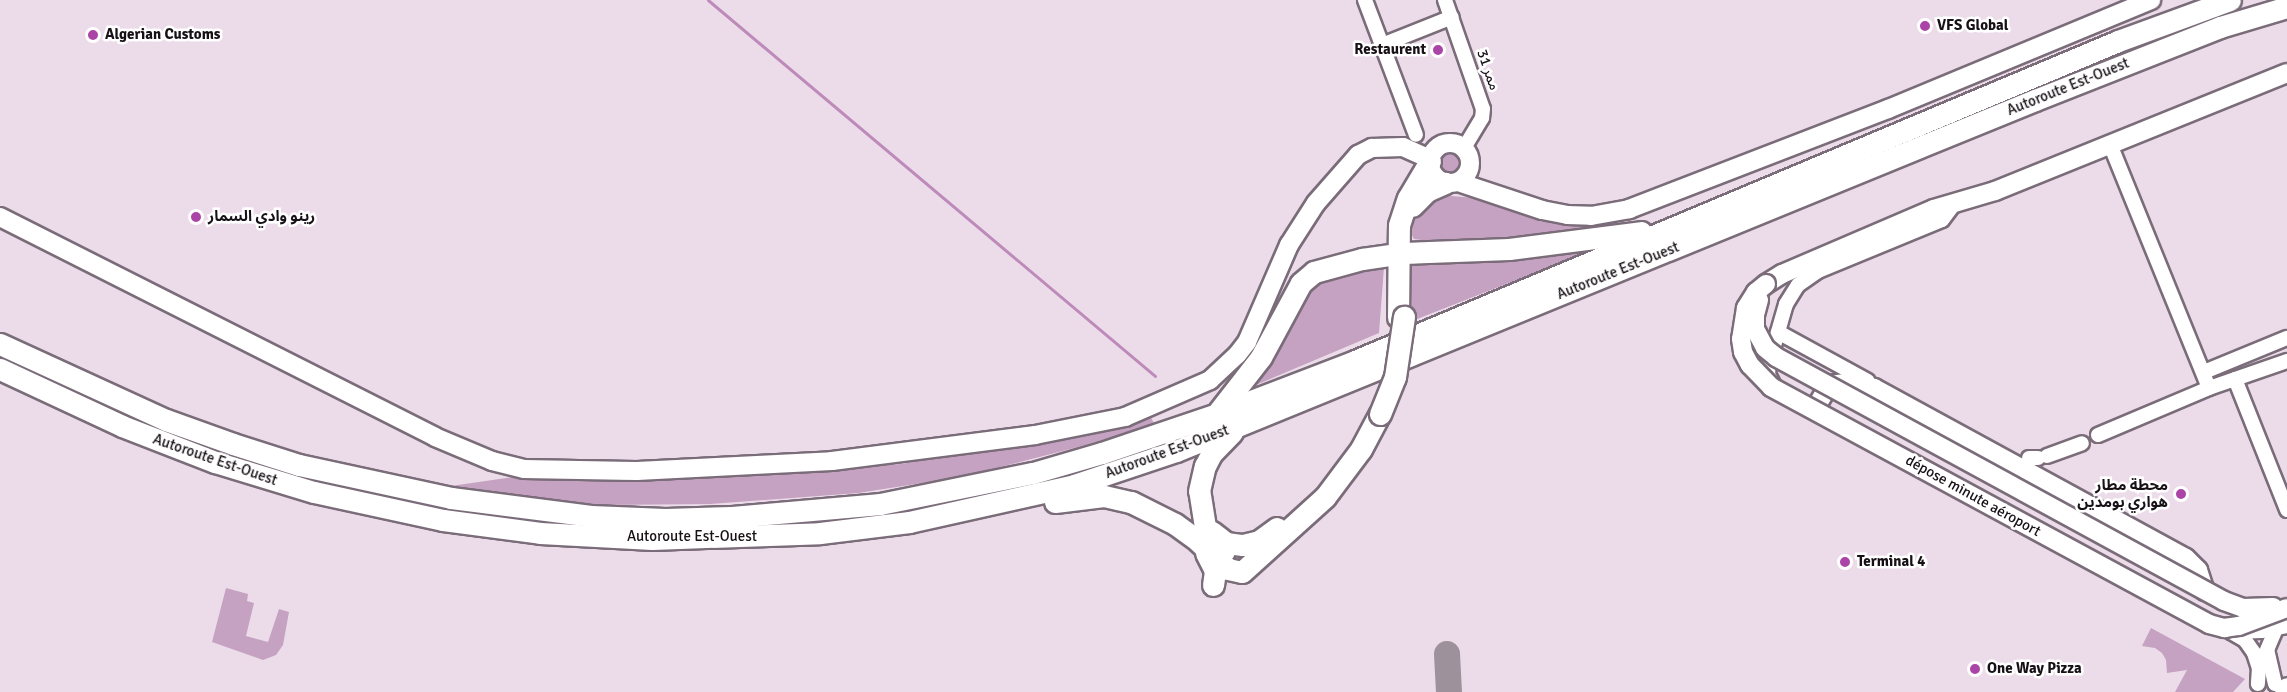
<!DOCTYPE html>
<meta charset="utf-8">
<style>
body{margin:0}
#map{position:relative;width:2287px;height:692px;overflow:hidden;background:#ecdcea;font-family:Signika,"Noto Sans Arabic",sans-serif}
div>[style]{position:absolute}
.green>*{inset:0;background:#c5a2c1}
.round{border-radius:50%}
.stream>*{height:3px;margin:-1.5px;padding:0 1.5px;transform-origin:1.5px;border-radius:1.5px;background:#bd8ab9}
.taxiway>*{height:26px;margin:-13px;padding:0 13px;transform-origin:13px;border-radius:13px;background:#9d919c}
.roads{filter:drop-shadow(2px 0 #7a6c79) drop-shadow(-2px 0 #7a6c79) drop-shadow(0 2px #7a6c79) drop-shadow(0 -2px #7a6c79)}
.minor>*{height:14px;margin:-7px;padding:0 7px;transform-origin:7px;border-radius:7px;background:#fff}
.major>*{height:18px;margin:-9px;padding:0 9px;transform-origin:9px;border-radius:9px;background:#fff}
.major>.ring{margin:-9px;padding:0;box-sizing:content-box;background:none;border:18px solid #fff;border-radius:50%}
.highway>*{height:21px;margin:-10.5px;padding:0 10.5px;transform-origin:10.5px;border-radius:10.5px;background:#fff}
.bridges{filter:drop-shadow(2px 0 #7a6c79) drop-shadow(-2px 0 #7a6c79) drop-shadow(0 2px #7a6c79) drop-shadow(0 -2px #7a6c79)}
.major-bridge>*{height:18px;margin:-9px;padding:0 9px;transform-origin:9px;border-radius:9px;background:#fff}
.highway-bridge>*{height:21px;margin:-10.5px;padding:0 10.5px;transform-origin:10.5px;border-radius:10.5px;background:#fff}
.dots>*{width:16px;height:16px;translate:-50% -50%;box-sizing:border-box;border:3px solid #fff;border-radius:50%}
span{translate:-50% -50%;white-space:nowrap;text-align:center;line-height:1.15;-webkit-text-stroke:5px #fff;paint-order:stroke}
.poi-label{font-size:15px;color:#171116;font-weight:700}
.left{translate:0 -50%;text-align:left}
.right{translate:-100% -50%;text-align:right}
.street-label{font-size:15px;color:#171116}
</style>
<div id="map">
<div class="green">
<div class="round" style="left:1438px;top:150px;width:26px;height:26px"></div>
<div style="clip-path:polygon(1440px 195px,1475px 198px,1539px 221px,1586px 227px,1588px 233px,1452px 244px,1414px 239px,1408px 228px,1412px 213px)"></div>
<div style="clip-path:polygon(1593px 250px,1412px 321px,1409px 268px,1414px 258px,1517px 256px)"></div>
<div style="clip-path:polygon(1384px 267px,1379px 333px,1249px 388px,1303px 292px,1324px 277px,1360px 268px)"></div>
<div style="clip-path:polygon(1149px 414px,1155px 425px,1078px 447px,961px 477px,858px 493px,710px 504px,604px 505px,437px 488px,521px 476px,573px 480px,702px 478px,901px 464px,1035px 441px)"></div>
<div style="clip-path:polygon(226px 588px,248px 594px,247px 601px,254px 603px,246px 636px,268px 642px,279px 609px,289px 612px,283px 645px,276px 655px,263px 660px,212px 642px)"></div>
<div style="clip-path:polygon(2151px 628px,2245px 679px,2233px 692px,2175px 692px,2187px 670px,2167px 673px,2166px 660px,2162px 653px,2155px 648px,2142px 646px)"></div>
</div>
<div class="stream">
<div style="left:708px;top:0;width:584px;rotate:40.07deg"></div>
</div>
<div class="taxiway">
<div style="left:1447px;top:654px;width:38px;rotate:87deg"></div>
</div>
<div class="roads">
<div class="minor">
<div style="left:1365px;top:0;width:144px;rotate:69.3deg"></div>
<div style="left:1445px;top:0;width:115px;rotate:70.8deg"></div>
<div style="left:1483px;top:109px;width:9px;rotate:96deg"></div>
<div style="left:1482px;top:118px;width:35px;rotate:121deg"></div>
<div style="left:1382px;top:45px;width:75px;rotate:-21.8deg"></div>
<div style="left:2110px;top:144px;width:263px;rotate:67.9deg"></div>
<div style="left:1778px;top:332px;width:102px;rotate:28.6deg"></div>
<div style="left:2204px;top:372px;width:90px;rotate:-22.3deg"></div>
<div style="left:2235px;top:379px;width:141px;rotate:68.3deg"></div>
<div style="left:1774px;top:386px;width:13px;rotate:-117deg"></div>
<div style="left:1768px;top:374px;width:11px;rotate:-85deg"></div>
<div style="left:1769px;top:363px;width:61px;rotate:-73.9deg"></div>
<div style="left:1786px;top:304px;width:22px;rotate:-58deg"></div>
<div style="left:1798px;top:285px;width:24px;rotate:-35deg"></div>
<div style="left:1818px;top:271px;width:134px;rotate:-22.4deg"></div>
<div style="left:1942px;top:220px;width:21px;rotate:-53deg"></div>
<div style="left:2098px;top:435px;width:121px;rotate:-22.9deg"></div>
<div style="left:2209px;top:388px;width:83px;rotate:-19.1deg"></div>
<div style="left:2047px;top:456px;width:37px;rotate:-20deg"></div>
<div style="left:2029px;top:458px;width:9px"></div>
<div style="left:2231px;top:632px;width:31px;rotate:-2deg"></div>
<div style="left:2262px;top:631px;width:25px;rotate:-11deg"></div>
<div style="left:2231px;top:632px;width:16px;rotate:30deg"></div>
<div style="left:2245px;top:640px;width:16px;rotate:55deg"></div>
<div style="left:2254px;top:653px;width:16px;rotate:72deg"></div>
<div style="left:2259px;top:668px;width:16px;rotate:94deg"></div>
<div style="left:2275px;top:684px;width:35px;rotate:-103deg"></div>
<div style="left:2267px;top:650px;width:23px;rotate:-67deg"></div>
</div>
<div class="major">
<div class="ring" style="left:1430px;top:143px;width:22px;height:22px"></div>
<div style="left:1458px;top:182px;width:89px;rotate:18.4deg"></div>
<div style="left:1542px;top:210px;width:25px;rotate:11deg"></div>
<div style="left:1567px;top:215px;width:24px;rotate:2deg"></div>
<div style="left:1591px;top:216px;width:39px;rotate:-10deg"></div>
<div style="left:1629px;top:209px;width:278px;rotate:-21.1deg"></div>
<div style="left:1888px;top:109px;width:285px;rotate:-22.5deg"></div>
<div style="left:0;top:217px;width:487px;rotate:26.8deg"></div>
<div style="left:435px;top:437px;width:62px;rotate:22.8deg"></div>
<div style="left:492px;top:461px;width:33px;rotate:14deg"></div>
<div style="left:524px;top:469px;width:113px;rotate:1deg"></div>
<div style="left:637px;top:471px;width:195px;rotate:-2.9deg"></div>
<div style="left:832px;top:461px;width:205px;rotate:-7.3deg"></div>
<div style="left:1035px;top:435px;width:92px;rotate:-11.3deg"></div>
<div style="left:1125px;top:417px;width:93px;rotate:-23.5deg"></div>
<div style="left:1210px;top:380px;width:37px;rotate:-43deg"></div>
<div style="left:1237px;top:355px;width:16px;rotate:-52deg"></div>
<div style="left:1247px;top:342px;width:106px;rotate:-66.6deg"></div>
<div style="left:1289px;top:245px;width:50px;rotate:-57.3deg"></div>
<div style="left:1316px;top:203px;width:64px;rotate:-48.8deg"></div>
<div style="left:1358px;top:155px;width:16px;rotate:-27deg"></div>
<div style="left:1372px;top:148px;width:31px;rotate:-2deg"></div>
<div style="left:1403px;top:147px;width:30px;rotate:24deg"></div>
<div style="left:1766px;top:284px;width:19px;rotate:-32deg"></div>
<div style="left:1782px;top:274px;width:165px;rotate:-23.2deg"></div>
<div style="left:1934px;top:209px;width:64px;rotate:-16.4deg"></div>
<div style="left:1995px;top:191px;width:315px;rotate:-22deg"></div>
<div style="left:1815px;top:409px;width:28px;rotate:-60deg"></div>
<div style="left:1829px;top:385px;width:23px;rotate:-7deg"></div>
<div style="left:1852px;top:382px;width:23px;rotate:15deg"></div>
<div style="left:1874px;top:388px;width:355px;rotate:28.6deg"></div>
<div style="left:2186px;top:558px;width:17px;rotate:45deg"></div>
<div style="left:2198px;top:570px;width:22px;rotate:72deg"></div>
<div style="left:2284px;top:690px;width:4px;rotate:-45deg"></div>
</div>
<div class="highway">
<div style="left:1412px;top:206px;width:21px;rotate:-45deg"></div>
<div style="left:1427px;top:191px;width:20px;rotate:-24deg"></div>
<div style="left:1398px;top:317px;width:92px;rotate:-89.4deg"></div>
<div style="left:1399px;top:225px;width:28px;rotate:-72deg"></div>
<div style="left:1408px;top:198px;width:43px;rotate:-59.3deg"></div>
<div style="left:0;top:344px;width:183px;rotate:24.6deg"></div>
<div style="left:166px;top:420px;width:71px;rotate:19.7deg"></div>
<div style="left:233px;top:444px;width:69px;rotate:17.7deg"></div>
<div style="left:299px;top:465px;width:156px;rotate:12.2deg"></div>
<div style="left:451px;top:498px;width:141px;rotate:7.3deg"></div>
<div style="left:591px;top:516px;width:74px;rotate:2.3deg"></div>
<div style="left:665px;top:519px;width:67px;rotate:-1.7deg"></div>
<div style="left:732px;top:517px;width:149px;rotate:-5deg"></div>
<div style="left:880px;top:504px;width:156px;rotate:-11.5deg"></div>
<div style="left:1033px;top:473px;width:72px;rotate:-16.2deg"></div>
<div style="left:1102px;top:453px;width:121px;rotate:-18.7deg"></div>
<div style="left:1217px;top:414px;width:148px;rotate:-21deg"></div>
<div style="left:1355px;top:361px;width:827px;rotate:-22.75deg"></div>
<div style="left:2118px;top:41px;width:119px;rotate:-20.1deg"></div>
<div style="left:0;top:369px;width:135px;rotate:25deg"></div>
<div style="left:122px;top:426px;width:100px;rotate:21.2deg"></div>
<div style="left:215px;top:462px;width:103px;rotate:16.9deg"></div>
<div style="left:314px;top:492px;width:132px;rotate:12.2deg"></div>
<div style="left:443px;top:520px;width:98px;rotate:7.6deg"></div>
<div style="left:540px;top:533px;width:112px;rotate:3.1deg"></div>
<div style="left:652px;top:539px;width:168px;rotate:-2deg"></div>
<div style="left:820px;top:533px;width:90px;rotate:-7deg"></div>
<div style="left:909px;top:522px;width:169px;rotate:-12.6deg"></div>
<div style="left:1074px;top:485px;width:108px;rotate:-18.4deg"></div>
<div style="left:1176px;top:451px;width:928px;rotate:-22.23deg"></div>
<div style="left:2035px;top:100px;width:199px;rotate:-21.5deg"></div>
<div style="left:2220px;top:27px;width:70px;rotate:-16.6deg"></div>
<div style="left:1219px;top:411px;width:68px;rotate:-52.1deg"></div>
<div style="left:1261px;top:357px;width:84px;rotate:-61.6deg"></div>
<div style="left:1301px;top:283px;width:17px;rotate:-40deg"></div>
<div style="left:1314px;top:272px;width:50px;rotate:-15.2deg"></div>
<div style="left:1362px;top:259px;width:41px;rotate:-8.3deg"></div>
<div style="left:1403px;top:253px;width:106px;rotate:-2.2deg"></div>
<div style="left:1509px;top:249px;width:133px;rotate:-7.3deg"></div>
<div style="left:1055px;top:502px;width:49px;rotate:-7deg"></div>
<div style="left:1104px;top:496px;width:28px;rotate:13deg"></div>
<div style="left:1131px;top:502px;width:49px;rotate:26.6deg"></div>
<div style="left:1175px;top:524px;width:29px;rotate:36deg"></div>
<div style="left:1198px;top:541px;width:41px;rotate:43deg"></div>
<div style="left:1228px;top:569px;width:14px;rotate:12deg"></div>
<div style="left:1242px;top:572px;width:112px;rotate:-42.1deg"></div>
<div style="left:1325px;top:497px;width:60px;rotate:-53.1deg"></div>
<div style="left:1361px;top:449px;width:40px;rotate:-62deg"></div>
<div style="left:1212px;top:532px;width:18px;rotate:38deg"></div>
<div style="left:1226px;top:543px;width:17px;rotate:7deg"></div>
<div style="left:1243px;top:545px;width:16px;rotate:-14deg"></div>
<div style="left:1259px;top:541px;width:22px;rotate:-36deg"></div>
<div style="left:1224px;top:551px;width:31px;rotate:-128deg"></div>
<div style="left:1205px;top:527px;width:36px;rotate:-99deg"></div>
<div style="left:1199px;top:491px;width:26px;rotate:-77deg"></div>
<div style="left:1205px;top:466px;width:13px;rotate:-63deg"></div>
<div style="left:1211px;top:454px;width:30px;rotate:-46deg"></div>
<div style="left:1206px;top:553px;width:20px;rotate:63deg"></div>
<div style="left:1215px;top:571px;width:14px;rotate:98deg"></div>
</div>
</div>
<div class="bridges">
<div class="major-bridge">
<div style="left:1766px;top:284px;width:13px;rotate:141deg"></div>
<div style="left:1756px;top:292px;width:19px;rotate:122deg"></div>
<div style="left:1746px;top:308px;width:31px;rotate:99deg"></div>
<div style="left:1741px;top:339px;width:13px;rotate:81deg"></div>
<div style="left:1743px;top:352px;width:15px;rotate:62deg"></div>
<div style="left:1750px;top:365px;width:30px;rotate:46deg"></div>
<div style="left:1771px;top:387px;width:498px;rotate:28.4deg"></div>
<div style="left:2209px;top:624px;width:16px;rotate:15deg"></div>
<div style="left:2224px;top:628px;width:15px;rotate:-8deg"></div>
<div style="left:2239px;top:626px;width:51px;rotate:-20.6deg"></div>
<div style="left:1759px;top:300px;width:16px;rotate:105deg"></div>
<div style="left:1755px;top:315px;width:14px;rotate:90deg"></div>
<div style="left:1755px;top:329px;width:21px;rotate:62deg"></div>
<div style="left:1765px;top:348px;width:14px;rotate:39deg"></div>
<div style="left:1776px;top:357px;width:510px;rotate:28.57deg"></div>
<div style="left:2224px;top:601px;width:20px;rotate:20deg"></div>
<div style="left:2243px;top:608px;width:30px;rotate:-2deg"></div>
</div>
<div class="highway-bridge">
<div style="left:1380px;top:414px;width:40px;rotate:-68deg"></div>
<div style="left:1395px;top:377px;width:61px;rotate:-81.5deg"></div>
</div>
</div>
<div class="dots">
<div style="left:1925px;top:26px;background:#ab44a7"></div>
<div style="left:93px;top:35px;background:#ab44a7"></div>
<div style="left:1438px;top:50px;background:#ab44a7"></div>
<div style="left:196px;top:217px;background:#ab44a7"></div>
<div style="left:2181px;top:494px;background:#ab44a7"></div>
<div style="left:1845px;top:562px;background:#ab44a7"></div>
<div style="left:1975px;top:669px;background:#ab44a7"></div>
</div>
<div class="poi-label">
<span class="left" style="left:1937px;top:26px">VFS Global</span>
<span class="left" style="left:105px;top:35px">Algerian Customs</span>
<span class="right" style="left:1426px;top:50px">Restaurent</span>
<span class="left" style="left:208px;top:217px">رينو وادي السمار</span>
<span class="right" style="left:2168px;top:494px">محطة مطار<br>هواري بومدين</span>
<span class="left" style="left:1857px;top:562px">Terminal 4</span>
<span class="left" style="left:1987px;top:669px">One Way Pizza</span>
</div>
<div class="street-label">
<span style="left:1488px;top:70px;rotate:71deg">ممر 31</span>
<span style="left:2068px;top:87px;rotate:-22deg">Autoroute Est-Ouest</span>
<span style="left:1618px;top:271px;rotate:-22deg">Autoroute Est-Ouest</span>
<span style="left:1167px;top:452px;rotate:-20deg">Autoroute Est-Ouest</span>
<span style="left:215px;top:460px;rotate:19deg">Autoroute Est-Ouest</span>
<span style="left:1973px;top:496px;rotate:29deg">dépose minute aéroport</span>
<span style="left:692px;top:537px">Autoroute Est-Ouest</span>
</div>
</div>
